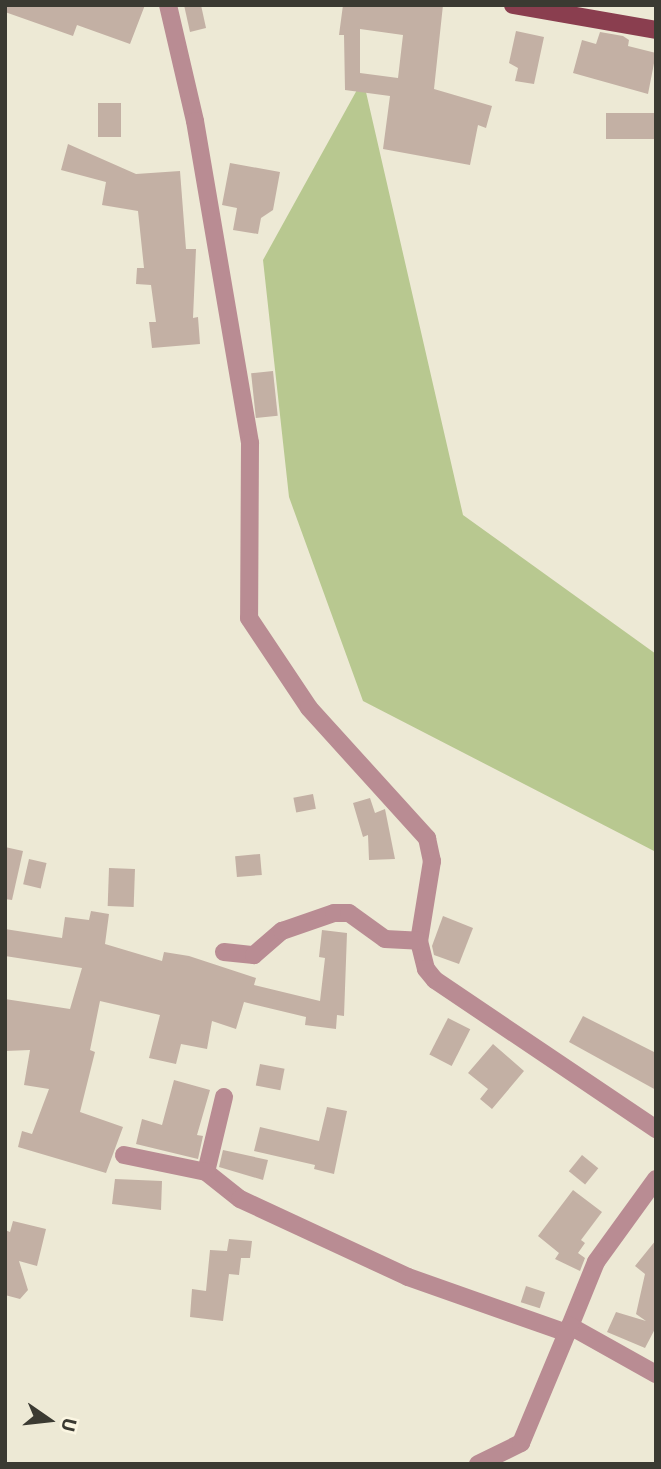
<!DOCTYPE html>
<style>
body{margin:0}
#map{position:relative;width:661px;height:1469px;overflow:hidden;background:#ede9d5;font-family:"Exo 2",sans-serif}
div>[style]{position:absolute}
.green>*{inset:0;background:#b8c890}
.building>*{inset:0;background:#c3b0a4;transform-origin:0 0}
.minor>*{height:18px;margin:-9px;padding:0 9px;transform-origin:9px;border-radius:9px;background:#b98c93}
.major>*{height:18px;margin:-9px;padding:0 9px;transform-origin:9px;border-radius:9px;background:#8a3e4f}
span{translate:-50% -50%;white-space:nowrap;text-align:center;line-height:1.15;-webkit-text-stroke:7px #fbf6e2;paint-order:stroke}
.frame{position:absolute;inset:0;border:7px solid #3b3a32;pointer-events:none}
.north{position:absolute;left:14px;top:1385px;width:70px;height:70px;-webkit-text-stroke:5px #fbf6e2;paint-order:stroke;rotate:104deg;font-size:19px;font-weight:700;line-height:28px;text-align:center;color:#3b3a32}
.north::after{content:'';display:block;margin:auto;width:24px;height:32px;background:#3b3a32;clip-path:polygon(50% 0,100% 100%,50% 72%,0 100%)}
</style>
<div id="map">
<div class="green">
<div style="clip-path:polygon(363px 79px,463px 515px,656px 654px,656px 852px,363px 701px,289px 497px,263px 260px)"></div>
</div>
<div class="building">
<div style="clip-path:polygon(5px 5px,145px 5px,130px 44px,77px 25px,73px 36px,5px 12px)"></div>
<div style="clip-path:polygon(184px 5px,201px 5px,206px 28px,190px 32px)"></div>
<div style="clip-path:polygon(evenodd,343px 5px,443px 5px,434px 89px,492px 106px,486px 128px,478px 125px,470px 165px,383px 149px,390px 96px,345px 90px,344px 35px,339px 35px,343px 5px,360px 29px,403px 35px,398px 78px,360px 73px,360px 29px)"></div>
<div style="clip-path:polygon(516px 31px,544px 37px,534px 84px,515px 81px,518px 68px,509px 63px)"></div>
<div style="clip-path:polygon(600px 32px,623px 36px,629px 40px,628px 46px,656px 53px,648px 94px,573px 73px,582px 40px,596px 44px)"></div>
<div style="left:98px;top:103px;width:23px;height:34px"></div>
<div style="left:656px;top:113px;width:26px;height:50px;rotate:90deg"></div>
<div style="clip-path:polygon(68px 144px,136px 174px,180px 171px,186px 249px,196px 249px,193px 318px,198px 317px,200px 344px,152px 348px,149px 322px,156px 322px,151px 285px,136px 284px,137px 268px,144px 268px,138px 211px,102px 205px,106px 182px,61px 170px)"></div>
<div style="clip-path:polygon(230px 163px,280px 172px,273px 210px,261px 218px,258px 234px,233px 230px,237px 208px,222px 205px)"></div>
<div style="left:273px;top:371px;width:45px;height:22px;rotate:84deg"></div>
<div style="left:313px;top:794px;width:15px;height:20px;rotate:79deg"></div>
<div style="clip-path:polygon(370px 798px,375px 813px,385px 809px,395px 859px,369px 860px,368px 835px,363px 837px,353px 803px)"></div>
<div style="clip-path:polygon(5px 847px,23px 851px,12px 900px,5px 899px)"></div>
<div style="left:260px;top:854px;width:21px;height:25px;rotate:85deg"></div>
<div style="left:29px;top:859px;width:18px;height:26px;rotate:13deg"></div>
<div style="left:109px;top:868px;width:26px;height:38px;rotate:2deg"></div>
<div style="clip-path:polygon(91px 911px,109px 914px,105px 944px,162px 961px,164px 952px,189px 956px,256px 978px,254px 985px,320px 1001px,325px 958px,319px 957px,322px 930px,347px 933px,344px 1016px,337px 1015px,336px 1029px,305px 1025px,306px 1017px,244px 1002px,236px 1029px,212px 1021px,207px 1049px,181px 1044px,176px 1064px,149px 1058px,160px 1015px,100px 1001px,90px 1050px,95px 1052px,80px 1112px,123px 1127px,106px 1173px,18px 1147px,22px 1131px,32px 1134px,49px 1089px,24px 1085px,30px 1050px,5px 1051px,5px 999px,70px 1009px,82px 968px,5px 956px,5px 929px,62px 938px,65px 917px,89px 920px)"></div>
<div style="clip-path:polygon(443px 916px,473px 928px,459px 964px,434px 955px,432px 946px)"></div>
<div style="clip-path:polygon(583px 1016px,656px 1053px,656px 1090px,569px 1042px)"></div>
<div style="left:448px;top:1018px;width:25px;height:41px;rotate:27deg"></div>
<div style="clip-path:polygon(493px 1044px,524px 1071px,492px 1109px,480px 1099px,488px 1089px,468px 1073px)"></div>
<div style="left:260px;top:1064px;width:25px;height:22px;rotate:11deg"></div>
<div style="clip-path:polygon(174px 1080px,210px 1090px,197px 1135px,203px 1136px,198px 1159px,136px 1144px,142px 1119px,162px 1125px)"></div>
<div style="clip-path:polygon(327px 1107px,347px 1111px,334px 1174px,314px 1169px,315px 1165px,254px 1151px,260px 1127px,319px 1141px)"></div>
<div style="clip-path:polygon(223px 1150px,268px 1160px,263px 1180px,219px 1167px)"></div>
<div style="left:582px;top:1155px;width:21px;height:21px;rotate:39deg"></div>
<div style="clip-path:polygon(115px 1179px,162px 1181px,161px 1210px,112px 1204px)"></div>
<div style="clip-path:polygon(573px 1190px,602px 1212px,581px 1240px,585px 1243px,578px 1253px,585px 1258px,580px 1271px,555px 1259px,559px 1253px,538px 1236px)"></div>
<div style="clip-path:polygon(13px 1221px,46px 1229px,37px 1266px,19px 1261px,28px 1290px,20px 1299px,5px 1295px,5px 1230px,10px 1232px)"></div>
<div style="clip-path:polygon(229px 1239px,252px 1241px,250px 1258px,241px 1258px,239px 1275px,229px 1274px,223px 1321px,190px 1317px,192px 1289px,206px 1291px,210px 1250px,227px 1251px)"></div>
<div style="clip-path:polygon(656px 1240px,656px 1327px,645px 1348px,607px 1332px,616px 1312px,646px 1321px,636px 1314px,645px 1274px,635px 1266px)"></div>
<div style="left:526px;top:1286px;width:20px;height:17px;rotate:18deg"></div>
</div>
<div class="minor">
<div style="left:168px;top:5px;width:119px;rotate:76.9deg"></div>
<div style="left:195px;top:121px;width:327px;rotate:80.3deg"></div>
<div style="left:250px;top:443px;width:175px;rotate:90.3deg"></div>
<div style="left:249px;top:618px;width:108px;rotate:56.3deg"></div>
<div style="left:309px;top:708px;width:176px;rotate:47.8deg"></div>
<div style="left:427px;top:838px;width:24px;rotate:78deg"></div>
<div style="left:432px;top:861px;width:81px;rotate:99.2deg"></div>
<div style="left:419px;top:941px;width:29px;rotate:76deg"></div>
<div style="left:426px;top:969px;width:14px;rotate:51deg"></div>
<div style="left:435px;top:980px;width:267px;rotate:34deg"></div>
<div style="left:224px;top:952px;width:30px;rotate:6deg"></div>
<div style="left:254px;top:955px;width:37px;rotate:-41deg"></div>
<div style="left:282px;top:931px;width:55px;rotate:-19.1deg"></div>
<div style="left:334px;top:913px;width:15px"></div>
<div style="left:349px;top:913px;width:44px;rotate:35.8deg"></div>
<div style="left:385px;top:939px;width:34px;rotate:3deg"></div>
<div style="left:224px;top:1097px;width:77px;rotate:103.5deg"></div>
<div style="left:206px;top:1172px;width:43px;rotate:38.5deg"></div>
<div style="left:240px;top:1199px;width:185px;rotate:24.9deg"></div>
<div style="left:408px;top:1277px;width:169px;rotate:19.4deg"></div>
<div style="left:124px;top:1155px;width:84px;rotate:11.7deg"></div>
<div style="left:656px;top:1179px;width:102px;rotate:125.9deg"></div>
<div style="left:596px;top:1262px;width:69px;rotate:112.1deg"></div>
<div style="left:570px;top:1326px;width:98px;rotate:29.2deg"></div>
<div style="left:478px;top:1464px;width:48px;rotate:-26deg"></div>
<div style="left:521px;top:1443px;width:127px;rotate:-67.3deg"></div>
</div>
<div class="major">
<div style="left:513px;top:5px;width:145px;rotate:9.9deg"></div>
</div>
<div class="frame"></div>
<div class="north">U</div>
</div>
